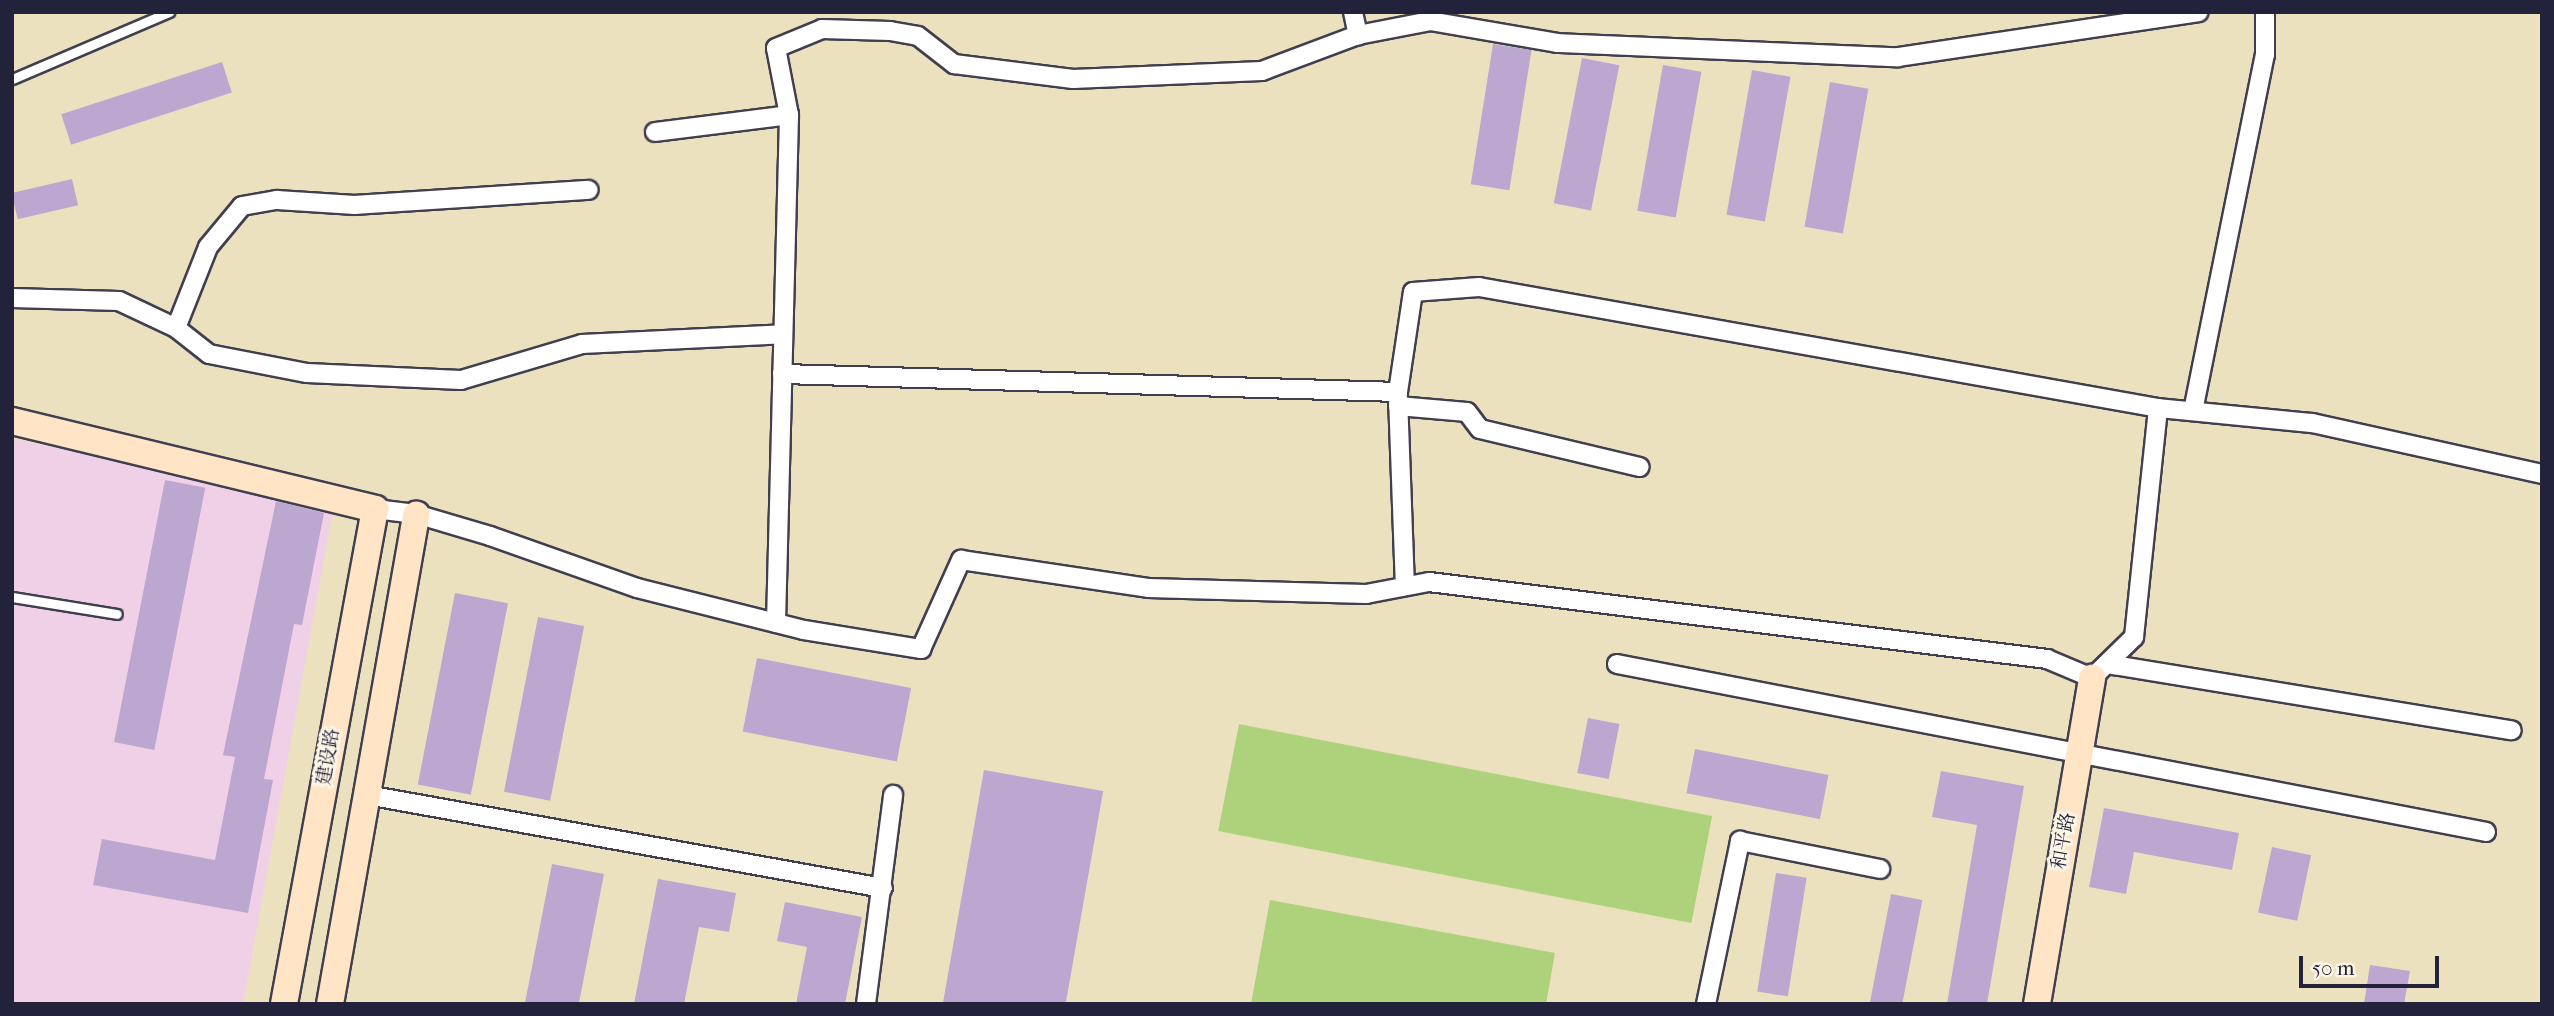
<!DOCTYPE html>
<meta charset="utf-8">
<style>
body{margin:0}
#map{position:relative;width:2554px;height:1016px;overflow:hidden;background:#ece1be;font-family:"IM FELL French Canon","Noto Serif SC",serif}
div>[style]{position:absolute}
.built>*{inset:0;background:#efd0e6}
.green>*{inset:0;background:#add27b;transform-origin:0 0}
.building>*{inset:0;background:#bca7d0;transform-origin:0 0}
.roads{filter:drop-shadow(2px 0 #403f4f) drop-shadow(-2px 0 #403f4f) drop-shadow(0 2px #403f4f) drop-shadow(0 -2px #403f4f)}
.lane>*{height:9px;margin:-4.5px;padding:0 4.5px;transform-origin:4.5px;border-radius:4.5px;background:#fff}
.street>*{height:18px;margin:-9px;padding:0 9px;transform-origin:9px;border-radius:9px;background:#fff}
.secondary>*{height:26px;margin:-13px;padding:0 13px;transform-origin:13px;border-radius:13px;background:#ffe4c6}
span{translate:-50% -50%;white-space:nowrap;text-align:center;line-height:1.15;-webkit-text-stroke:6px #fcf5e5;paint-order:stroke}
.street-label{font-size:19px;color:#22223b}
.frame{position:absolute;inset:0;border:14px solid #22223b;pointer-events:none}
.scale{position:absolute;left:2299px;top:956px;width:140px;height:32px;box-sizing:border-box;border:4px solid #22223b;border-top:0;padding-left:9px;font-size:21px;line-height:24px;white-space:nowrap;color:#22223b;-webkit-text-stroke:5px #fcf5e5;paint-order:stroke}
</style>
<div id="map">
<div class="built">
<div style="clip-path:polygon(12px 439px,334px 504px,243px 1004px,12px 1004px)"></div>
</div>
<div class="green">
<div style="left:1239px;top:724px;width:482px;height:109px;rotate:11deg"></div>
<div style="clip-path:polygon(1270px 900px,1555px 953px,1546px 1004px,1251px 1004px)"></div>
</div>
<div class="building">
<div style="left:1493px;top:44px;width:39px;height:142px;rotate:9deg"></div>
<div style="left:1582px;top:58px;width:38px;height:148px;rotate:11deg"></div>
<div style="left:222px;top:62px;width:32px;height:169px;rotate:72deg"></div>
<div style="left:1663px;top:65px;width:39px;height:148px;rotate:10deg"></div>
<div style="left:1752px;top:70px;width:39px;height:147px;rotate:10deg"></div>
<div style="left:1830px;top:82px;width:39px;height:147px;rotate:10deg"></div>
<div style="left:72px;top:179px;width:27px;height:62px;rotate:77deg"></div>
<div style="left:165px;top:480px;width:41px;height:267px;rotate:11deg"></div>
<div style="clip-path:polygon(276px 501px,324px 513px,302px 625px,294px 624px,264px 779px,273px 780px,248px 913px,93px 885px,102px 839px,215px 860px,235px 757px,223px 755px)"></div>
<div style="left:455px;top:593px;width:54px;height:195px;rotate:11deg"></div>
<div style="left:538px;top:617px;width:47px;height:178px;rotate:11deg"></div>
<div style="left:757px;top:658px;width:157px;height:75px;rotate:11deg"></div>
<div style="left:1588px;top:718px;width:32px;height:56px;rotate:11deg"></div>
<div style="left:1695px;top:749px;width:136px;height:45px;rotate:11deg"></div>
<div style="left:984px;top:770px;width:121px;height:238px;rotate:10deg"></div>
<div style="clip-path:polygon(1941px 771px,2024px 786px,1987px 1004px,1947px 1004px,1977px 825px,1932px 817px)"></div>
<div style="clip-path:polygon(2104px 808px,2239px 833px,2232px 870px,2134px 852px,2126px 894px,2089px 887px)"></div>
<div style="left:2272px;top:847px;width:40px;height:67px;rotate:12deg"></div>
<div style="left:552px;top:864px;width:53px;height:142px;rotate:11deg"></div>
<div style="left:1776px;top:873px;width:31px;height:120px;rotate:9deg"></div>
<div style="clip-path:polygon(658px 879px,736px 893px,729px 932px,699px 927px,684px 1004px,634px 1004px)"></div>
<div style="left:1891px;top:894px;width:32px;height:112px;rotate:11deg"></div>
<div style="clip-path:polygon(785px 902px,862px 917px,845px 1004px,796px 1004px,807px 947px,777px 941px)"></div>
<div style="clip-path:polygon(2370px 965px,2410px 971px,2404px 1004px,2364px 1004px)"></div>
</div>
<div class="roads">
<div class="lane">
<div style="left:12px;top:79px;width:171px;rotate:-23.1deg"></div>
<div style="left:12px;top:597px;width:106px;rotate:9.2deg"></div>
</div>
<div class="street">
<div style="left:1353px;top:12px;width:24px;rotate:78deg"></div>
<div style="left:655px;top:132px;width:135px;rotate:-7.2deg"></div>
<div style="left:12px;top:298px;width:107px;rotate:1.6deg"></div>
<div style="left:119px;top:301px;width:63px;rotate:25.3deg"></div>
<div style="left:176px;top:328px;width:42px;rotate:38.2deg"></div>
<div style="left:209px;top:354px;width:100px;rotate:11deg"></div>
<div style="left:307px;top:373px;width:154px;rotate:2.6deg"></div>
<div style="left:461px;top:380px;width:126px;rotate:-16.6deg"></div>
<div style="left:582px;top:344px;width:201px;rotate:-2.8deg"></div>
<div style="left:176px;top:328px;width:87px;rotate:-68.4deg"></div>
<div style="left:208px;top:247px;width:53px;rotate:-50.3deg"></div>
<div style="left:242px;top:206px;width:36px;rotate:-10deg"></div>
<div style="left:277px;top:200px;width:78px;rotate:3.7deg"></div>
<div style="left:355px;top:205px;width:234px;rotate:-3.7deg"></div>
<div style="left:782px;top:374px;width:616px;rotate:1.67deg"></div>
<div style="left:1398px;top:392px;width:101px;rotate:-81.5deg"></div>
<div style="left:1413px;top:292px;width:66px;rotate:-4.3deg"></div>
<div style="left:1479px;top:287px;width:690px;rotate:10.1deg"></div>
<div style="left:2158px;top:408px;width:155px;rotate:5.6deg"></div>
<div style="left:2312px;top:423px;width:236px;rotate:12.5deg"></div>
<div style="left:1398px;top:397px;width:189px;rotate:87.9deg"></div>
<div style="left:1398px;top:406px;width:69px;rotate:5deg"></div>
<div style="left:1467px;top:412px;width:21px;rotate:53deg"></div>
<div style="left:1480px;top:429px;width:164px;rotate:13.4deg"></div>
<div style="left:2193px;top:411px;width:363px;rotate:-78.6deg"></div>
<div style="left:2265px;top:55px;width:43px;rotate:-90deg"></div>
<div style="left:375px;top:509px;width:41px;rotate:7deg"></div>
<div style="left:416px;top:514px;width:77px;rotate:16.6deg"></div>
<div style="left:490px;top:536px;width:156px;rotate:19.5deg"></div>
<div style="left:637px;top:588px;width:172px;rotate:14.1deg"></div>
<div style="left:804px;top:630px;width:119px;rotate:9.2deg"></div>
<div style="left:921px;top:649px;width:98px;rotate:-65.8deg"></div>
<div style="left:961px;top:560px;width:189px;rotate:8.5deg"></div>
<div style="left:1148px;top:588px;width:218px;rotate:1.6deg"></div>
<div style="left:1366px;top:594px;width:64px;rotate:-10.8deg"></div>
<div style="left:1429px;top:582px;width:623px;rotate:7.1deg"></div>
<div style="left:2047px;top:659px;width:49px;rotate:22.9deg"></div>
<div style="left:2092px;top:678px;width:59px;rotate:-44.3deg"></div>
<div style="left:2134px;top:637px;width:230px;rotate:-84deg"></div>
<div style="left:776px;top:623px;width:508px;rotate:-88.53deg"></div>
<div style="left:789px;top:115px;width:68px;rotate:-101deg"></div>
<div style="left:776px;top:48px;width:50px;rotate:-22.4deg"></div>
<div style="left:822px;top:29px;width:68px;rotate:1.7deg"></div>
<div style="left:890px;top:31px;width:28px;rotate:10deg"></div>
<div style="left:918px;top:36px;width:46px;rotate:37.9deg"></div>
<div style="left:954px;top:64px;width:120px;rotate:7.2deg"></div>
<div style="left:1073px;top:79px;width:189px;rotate:-2.4deg"></div>
<div style="left:1262px;top:71px;width:103px;rotate:-20.6deg"></div>
<div style="left:1358px;top:35px;width:73px;rotate:-11deg"></div>
<div style="left:1430px;top:21px;width:129px;rotate:9.8deg"></div>
<div style="left:1557px;top:43px;width:341px;rotate:2.4deg"></div>
<div style="left:1898px;top:57px;width:304px;rotate:-8.5deg"></div>
<div style="left:1617px;top:664px;width:885px;rotate:10.94deg"></div>
<div style="left:2107px;top:664px;width:410px;rotate:9.3deg"></div>
<div style="left:367px;top:795px;width:524px;rotate:10.22deg"></div>
<div style="left:866px;top:1004px;width:211px;rotate:-82.6deg"></div>
<div style="left:1706px;top:1004px;width:167px;rotate:-78.2deg"></div>
<div style="left:1740px;top:841px;width:143px;rotate:11.3deg"></div>
</div>
<div class="secondary">
<div style="left:12px;top:421px;width:374px;rotate:13.6deg"></div>
<div style="left:375px;top:509px;width:503px;rotate:100.42deg"></div>
<div style="left:330px;top:1004px;width:497px;rotate:-80deg"></div>
<div style="left:2037px;top:1004px;width:331px;rotate:-80.4deg"></div>
</div>
</div>
<div class="street-label">
<span style="left:329px;top:757px;rotate:-80deg">建设路</span>
<span style="left:2064px;top:841px;rotate:-80deg">和平路</span>
</div>
<div class="frame"></div>
<div class="scale">50 m</div>
</div>
